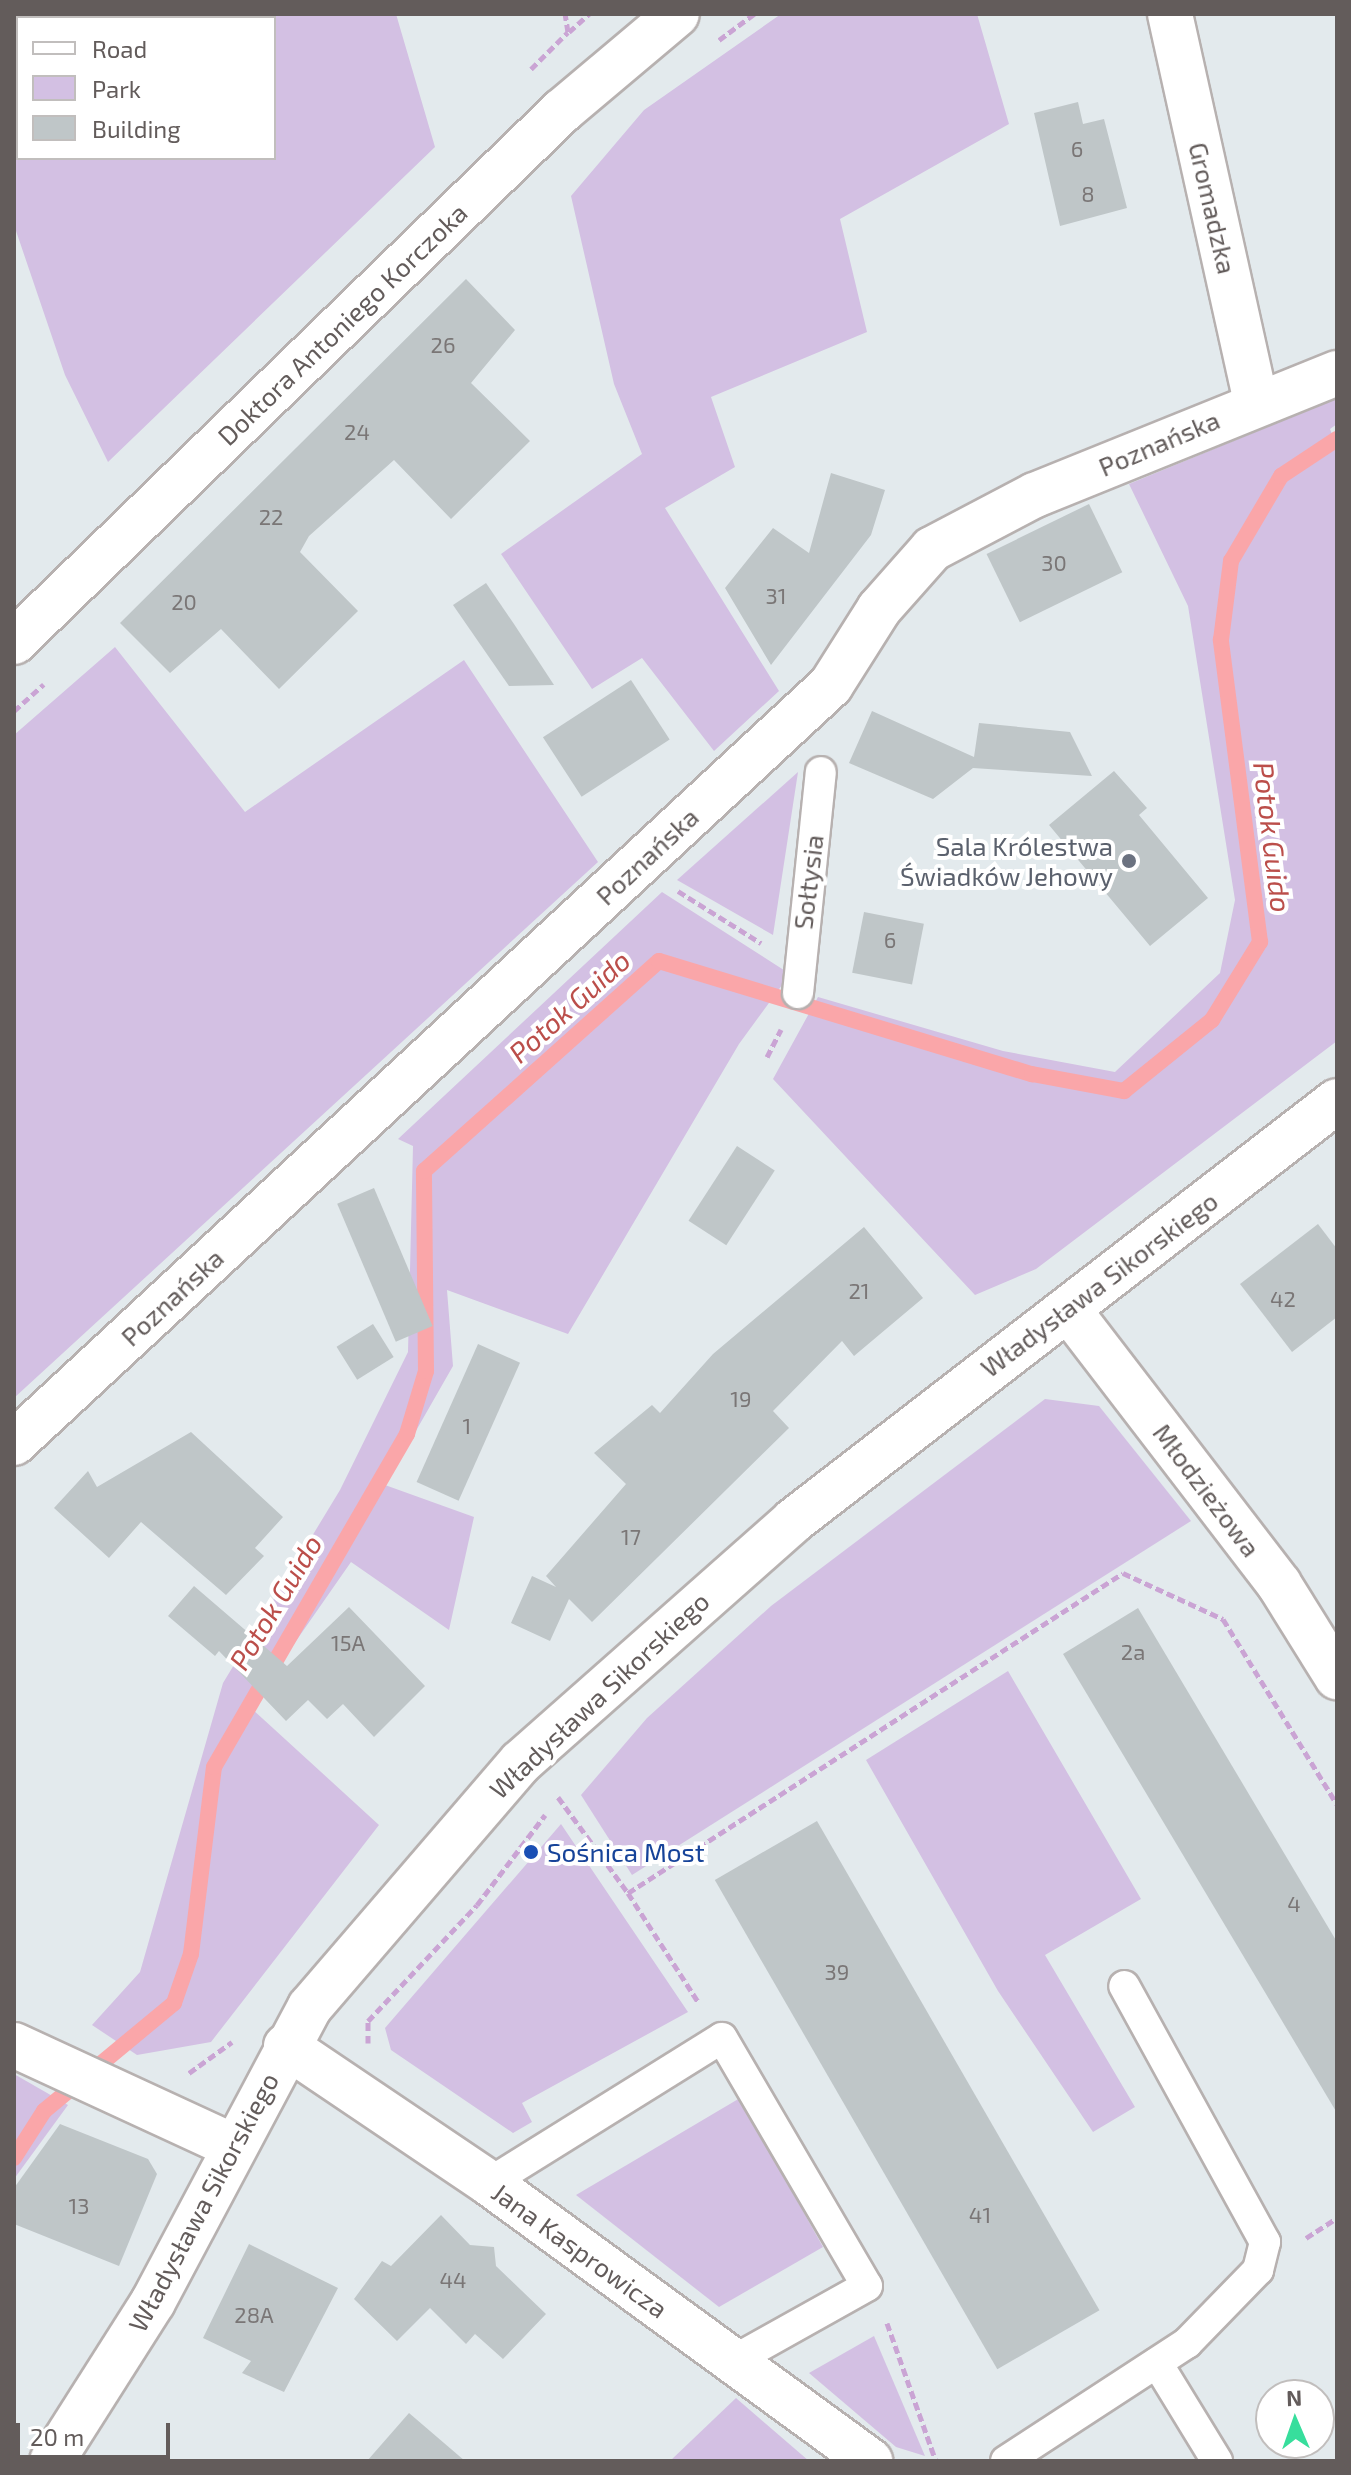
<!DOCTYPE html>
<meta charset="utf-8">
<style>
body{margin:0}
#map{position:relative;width:1351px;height:2475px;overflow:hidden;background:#e3eaed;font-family:"Exo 2",sans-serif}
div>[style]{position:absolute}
.green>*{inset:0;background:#d3c0e3}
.stream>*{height:16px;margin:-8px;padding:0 8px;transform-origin:8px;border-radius:8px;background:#faa6a9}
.building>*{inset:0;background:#bfc6c8;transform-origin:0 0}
.path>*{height:5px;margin-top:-2.5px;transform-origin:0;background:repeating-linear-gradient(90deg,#caa4d4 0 8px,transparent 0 12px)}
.roads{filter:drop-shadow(2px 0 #b7b1b0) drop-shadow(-2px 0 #b7b1b0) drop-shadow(0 2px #b7b1b0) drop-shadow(0 -2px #b7b1b0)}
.lane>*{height:30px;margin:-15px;padding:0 15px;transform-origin:15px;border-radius:15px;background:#fff}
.street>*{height:44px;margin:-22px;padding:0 22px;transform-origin:22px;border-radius:22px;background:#fff}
.secondary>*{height:44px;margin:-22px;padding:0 22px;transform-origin:22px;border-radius:22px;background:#fff}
.dots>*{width:22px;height:22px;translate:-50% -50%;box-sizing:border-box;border:4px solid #fff;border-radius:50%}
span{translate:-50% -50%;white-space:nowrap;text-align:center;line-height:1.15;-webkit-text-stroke:8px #fff;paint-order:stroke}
.number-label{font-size:22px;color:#7a7676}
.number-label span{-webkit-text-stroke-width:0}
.street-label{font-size:26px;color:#635c5b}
.worship-label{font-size:26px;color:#5b616d}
.right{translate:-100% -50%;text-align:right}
.transit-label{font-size:26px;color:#164399}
.left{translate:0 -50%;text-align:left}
.water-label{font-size:28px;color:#bb4e4a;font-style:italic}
.frame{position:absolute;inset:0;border:16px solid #635c5b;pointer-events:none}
.legend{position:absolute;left:16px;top:16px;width:260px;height:144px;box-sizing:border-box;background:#fff;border:2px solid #c1bebd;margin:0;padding:10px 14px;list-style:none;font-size:24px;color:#635c5b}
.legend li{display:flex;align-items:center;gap:16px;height:40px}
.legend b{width:40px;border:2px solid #c1bebd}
.north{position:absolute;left:1255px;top:2379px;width:80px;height:80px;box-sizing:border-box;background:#fff;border:2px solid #c1bebd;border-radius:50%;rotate:358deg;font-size:22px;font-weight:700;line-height:32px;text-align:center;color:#635c5b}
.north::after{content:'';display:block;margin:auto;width:28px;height:36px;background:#37de9c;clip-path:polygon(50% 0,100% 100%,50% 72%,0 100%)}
.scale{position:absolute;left:16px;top:2423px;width:154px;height:36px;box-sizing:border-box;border:4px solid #635c5b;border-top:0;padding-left:10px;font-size:24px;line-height:28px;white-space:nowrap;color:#635c5b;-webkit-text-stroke:6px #fff;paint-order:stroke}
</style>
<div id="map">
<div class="green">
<div style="clip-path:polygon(evenodd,14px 14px,396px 14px,435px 147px,108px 462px,65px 375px,14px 225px,14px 14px,18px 18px,274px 18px,274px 158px,18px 158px,18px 18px)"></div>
<div style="clip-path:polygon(781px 14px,977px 14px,1009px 124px,840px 219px,867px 332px,711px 397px,735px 467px,665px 508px,779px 691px,714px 751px,642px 658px,592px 689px,501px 554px,642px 454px,614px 384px,571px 196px,644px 110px)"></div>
<div style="clip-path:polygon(1337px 398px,1337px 424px,1330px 429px,1337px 448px,1337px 1041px,1036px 1269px,975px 1295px,773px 1079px,818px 997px,1003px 1051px,1115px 1072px,1220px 973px,1235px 900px,1188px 606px,1129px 484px)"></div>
<div style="clip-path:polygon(115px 647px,245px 812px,464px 660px,598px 862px,14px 1398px,14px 735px)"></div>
<div style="clip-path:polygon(798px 772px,773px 935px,677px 880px)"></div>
<div style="clip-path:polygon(662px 892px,790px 974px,739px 1044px,568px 1334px,447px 1290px,453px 1366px,385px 1485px,474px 1517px,449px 1630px,351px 1562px,250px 1707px,379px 1825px,211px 2042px,137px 2055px,92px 2025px,140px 1972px,223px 1683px,340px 1490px,408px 1352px,413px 1146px,398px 1139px)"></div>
<div style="clip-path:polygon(1045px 1399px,1099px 1406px,1191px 1521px,632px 1875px,581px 1795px,647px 1718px,771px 1606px)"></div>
<div style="clip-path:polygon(1008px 1671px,1141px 1899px,1045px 1955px,1135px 2107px,1093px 2132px,998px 1991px,866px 1760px)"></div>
<div style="clip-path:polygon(561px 1824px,688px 2012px,522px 2103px,532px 2122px,513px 2133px,391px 2050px,385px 2028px)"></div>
<div style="clip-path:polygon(14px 2074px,68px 2105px,14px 2179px)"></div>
<div style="clip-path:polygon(740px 2098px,823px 2247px,719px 2307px,576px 2195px)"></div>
<div style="clip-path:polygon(874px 2336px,925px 2456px,896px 2447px,809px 2373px)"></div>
<div style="clip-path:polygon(736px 2398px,809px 2461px,670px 2461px)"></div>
</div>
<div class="stream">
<div style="left:14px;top:2158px;width:56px;rotate:-57.4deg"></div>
<div style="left:44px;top:2111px;width:169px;rotate:-39.7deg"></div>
<div style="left:174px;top:2003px;width:52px;rotate:-70.9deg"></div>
<div style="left:191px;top:1954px;width:188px;rotate:-83deg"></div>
<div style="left:214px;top:1767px;width:385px;rotate:-59.9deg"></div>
<div style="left:407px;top:1434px;width:66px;rotate:-73.2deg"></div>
<div style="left:426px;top:1371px;width:200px;rotate:-90.6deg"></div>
<div style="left:424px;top:1171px;width:315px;rotate:-41.8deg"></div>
<div style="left:659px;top:961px;width:390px;rotate:16.9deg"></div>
<div style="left:1032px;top:1074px;width:94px;rotate:10.5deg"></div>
<div style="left:1124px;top:1091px;width:113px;rotate:-38.9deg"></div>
<div style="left:1212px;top:1020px;width:92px;rotate:-58.4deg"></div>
<div style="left:1260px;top:942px;width:305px;rotate:-97.4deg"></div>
<div style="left:1221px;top:640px;width:80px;rotate:-82.8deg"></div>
<div style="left:1231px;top:561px;width:99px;rotate:-59.5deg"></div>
<div style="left:1281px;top:476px;width:67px;rotate:-33.5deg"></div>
</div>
<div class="building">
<div style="clip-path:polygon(1078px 102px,1083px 124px,1104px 119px,1127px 208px,1060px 226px,1034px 113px)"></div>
<div style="clip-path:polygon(466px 279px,515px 330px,471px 383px,530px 441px,451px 519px,394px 460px,309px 536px,300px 552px,358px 611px,279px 689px,221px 629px,170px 673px,120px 623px)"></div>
<div style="clip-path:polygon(831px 473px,885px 490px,871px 535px,771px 665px,725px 588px,773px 528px,809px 553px)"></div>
<div style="left:1089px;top:504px;width:76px;height:114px;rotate:64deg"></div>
<div style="clip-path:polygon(486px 583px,514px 624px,554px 685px,509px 686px,453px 605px)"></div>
<div style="left:631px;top:680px;width:71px;height:105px;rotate:57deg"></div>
<div style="clip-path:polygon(872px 711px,974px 757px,979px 723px,1070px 732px,1092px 776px,973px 768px,933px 799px,849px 763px)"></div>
<div style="clip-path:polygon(1114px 771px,1147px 808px,1139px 815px,1208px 898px,1150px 946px,1049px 825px)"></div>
<div style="left:864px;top:912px;width:61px;height:62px;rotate:11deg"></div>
<div style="left:737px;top:1146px;width:45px;height:89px;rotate:33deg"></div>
<div style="left:374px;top:1188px;width:150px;height:40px;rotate:67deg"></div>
<div style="clip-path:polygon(1318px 1224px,1337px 1249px,1337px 1317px,1292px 1352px,1240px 1284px)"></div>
<div style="clip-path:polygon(864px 1227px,923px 1298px,854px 1356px,842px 1341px,773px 1411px,789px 1428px,592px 1622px,569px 1599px,550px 1641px,511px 1623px,532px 1576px,556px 1587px,546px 1576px,626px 1484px,594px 1453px,652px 1405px,660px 1413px,713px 1354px)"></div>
<div style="left:373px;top:1324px;width:39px;height:43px;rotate:58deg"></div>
<div style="left:478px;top:1344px;width:46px;height:151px;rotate:24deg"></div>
<div style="clip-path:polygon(191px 1432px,283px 1517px,255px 1548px,264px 1556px,226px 1595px,141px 1522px,109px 1558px,54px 1508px,88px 1471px,97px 1487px)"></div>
<div style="clip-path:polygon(194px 1586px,287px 1666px,349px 1607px,425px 1686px,374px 1737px,343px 1704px,327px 1719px,308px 1700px,286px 1721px,219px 1651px,215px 1656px,168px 1616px)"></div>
<div style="clip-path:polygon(1138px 1608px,1337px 1942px,1337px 2113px,1063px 1654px)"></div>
<div style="left:817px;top:1821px;width:565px;height:118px;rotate:60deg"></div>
<div style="clip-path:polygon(60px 2124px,148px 2159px,157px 2174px,119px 2266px,14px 2224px,14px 2188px)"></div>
<div style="clip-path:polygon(441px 2215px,470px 2245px,494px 2247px,496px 2266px,546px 2314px,503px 2359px,475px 2334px,466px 2344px,430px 2308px,397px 2341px,354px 2299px,382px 2261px,391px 2266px)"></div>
<div style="clip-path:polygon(249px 2244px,338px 2288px,284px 2392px,242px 2373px,251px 2361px,203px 2338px)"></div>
<div style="clip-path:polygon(409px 2413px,465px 2461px,367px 2461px)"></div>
</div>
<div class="path">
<div style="left:569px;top:32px;width:27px;rotate:-42deg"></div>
<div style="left:719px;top:40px;width:44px;rotate:-36.6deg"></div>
<div style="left:531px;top:69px;width:52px;rotate:-45deg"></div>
<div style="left:568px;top:32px;width:18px;rotate:-99deg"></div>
<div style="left:14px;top:711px;width:40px;rotate:-42deg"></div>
<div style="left:678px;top:891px;width:98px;rotate:32.1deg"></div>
<div style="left:767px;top:1057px;width:31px;rotate:-63deg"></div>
<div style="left:558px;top:1797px;width:119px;rotate:53.9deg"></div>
<div style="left:628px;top:1893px;width:589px;rotate:-32.88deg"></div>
<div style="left:1123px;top:1573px;width:110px;rotate:24.7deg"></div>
<div style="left:1223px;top:1619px;width:217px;rotate:58.4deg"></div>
<div style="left:628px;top:1893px;width:131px;rotate:57.2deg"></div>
<div style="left:368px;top:2043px;width:22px;rotate:-90deg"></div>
<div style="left:368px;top:2021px;width:159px;rotate:-46.8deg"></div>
<div style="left:477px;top:1905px;width:113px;rotate:-52.9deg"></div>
<div style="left:189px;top:2073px;width:53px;rotate:-35.8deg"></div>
<div style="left:1306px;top:2238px;width:37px;rotate:-33deg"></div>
<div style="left:887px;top:2323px;width:146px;rotate:70.5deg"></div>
</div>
<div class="roads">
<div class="lane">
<div style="left:798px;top:993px;width:222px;rotate:-84.1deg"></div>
<div style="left:489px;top:2183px;width:274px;rotate:-31.9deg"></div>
<div style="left:722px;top:2038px;width:287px;rotate:59.7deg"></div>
<div style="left:867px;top:2286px;width:154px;rotate:150.8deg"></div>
<div style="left:1157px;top:2363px;width:115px;rotate:58.5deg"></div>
<div style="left:1006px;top:2461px;width:216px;rotate:-33.1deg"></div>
<div style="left:1187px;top:2343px;width:102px;rotate:-45.8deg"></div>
<div style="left:1258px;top:2270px;width:29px;rotate:-76deg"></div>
<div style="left:1265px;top:2242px;width:292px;rotate:-118.8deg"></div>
</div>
<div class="street">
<div style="left:1170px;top:14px;width:397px;rotate:77.5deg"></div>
<div style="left:14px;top:642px;width:763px;rotate:-44.1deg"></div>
<div style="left:562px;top:111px;width:150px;rotate:-40.1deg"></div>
<div style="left:1068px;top:1309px;width:347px;rotate:52.5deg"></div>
<div style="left:1279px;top:1584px;width:110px;rotate:58.1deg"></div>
<div style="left:14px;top:1443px;width:1114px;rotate:-42.85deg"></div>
<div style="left:831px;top:685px;width:90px;rotate:-57.7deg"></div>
<div style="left:879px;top:609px;width:80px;rotate:-48.5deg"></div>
<div style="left:932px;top:549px;width:116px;rotate:-27.7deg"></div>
<div style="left:1035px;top:495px;width:326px;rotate:-22deg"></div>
<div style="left:14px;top:2045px;width:241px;rotate:24.8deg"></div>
<div style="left:286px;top:2046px;width:245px;rotate:34deg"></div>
<div style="left:489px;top:2183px;width:472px;rotate:36.1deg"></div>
</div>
<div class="secondary">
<div style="left:52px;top:2461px;width:188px;rotate:-57.6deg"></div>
<div style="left:153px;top:2302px;width:334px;rotate:-62deg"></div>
<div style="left:310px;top:2007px;width:323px;rotate:-49.3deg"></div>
<div style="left:521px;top:1762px;width:363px;rotate:-41.5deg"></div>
<div style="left:793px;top:1521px;width:687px;rotate:-37.67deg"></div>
</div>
</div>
<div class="dots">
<div style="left:1129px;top:861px;background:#6b7280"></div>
<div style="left:531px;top:1852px;background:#1a4fb4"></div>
</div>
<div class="number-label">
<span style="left:1077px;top:149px">6</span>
<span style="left:1088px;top:194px">8</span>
<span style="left:443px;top:345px">26</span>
<span style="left:357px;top:432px">24</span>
<span style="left:271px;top:517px">22</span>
<span style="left:1054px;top:563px">30</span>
<span style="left:776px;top:596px">31</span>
<span style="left:184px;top:602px">20</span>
<span style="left:890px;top:940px">6</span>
<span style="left:859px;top:1291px">21</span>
<span style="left:1283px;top:1299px">42</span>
<span style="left:741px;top:1399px">19</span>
<span style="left:467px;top:1426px">1</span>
<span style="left:631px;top:1537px">17</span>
<span style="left:348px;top:1643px">15A</span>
<span style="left:1133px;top:1652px">2a</span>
<span style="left:1294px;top:1904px">4</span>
<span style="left:837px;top:1972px">39</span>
<span style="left:79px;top:2206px">13</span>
<span style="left:980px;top:2215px">41</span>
<span style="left:453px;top:2280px">44</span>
<span style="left:254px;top:2315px">28A</span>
</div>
<div class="street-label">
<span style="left:1213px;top:208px;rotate:77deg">Gromadzka</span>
<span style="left:342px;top:324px;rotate:-44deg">Doktora Antoniego Korczoka</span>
<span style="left:1159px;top:443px;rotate:-23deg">Poznańska</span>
<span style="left:647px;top:856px;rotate:-43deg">Poznańska</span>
<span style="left:808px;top:882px;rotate:-83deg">Sołtysia</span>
<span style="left:1099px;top:1284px;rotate:-37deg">Władysława Sikorskiego</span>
<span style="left:172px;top:1297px;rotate:-43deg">Poznańska</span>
<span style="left:1207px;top:1490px;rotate:53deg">Młodzieżowa</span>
<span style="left:599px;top:1695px;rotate:-43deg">Władysława Sikorskiego</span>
<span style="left:203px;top:2202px;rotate:-62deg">Władysława Sikorskiego</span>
<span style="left:580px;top:2250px;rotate:36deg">Jana Kasprowicza</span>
</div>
<div class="worship-label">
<span class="right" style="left:1113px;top:861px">Sala Królestwa<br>Świadków Jehowy</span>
</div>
<div class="transit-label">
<span class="left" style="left:547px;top:1852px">Sośnica Most</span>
</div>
<div class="water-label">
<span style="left:1273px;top:837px;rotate:83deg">Potok Guido</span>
<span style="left:569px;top:1006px;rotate:-42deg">Potok Guido</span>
<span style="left:275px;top:1602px;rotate:-59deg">Potok Guido</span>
</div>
<div class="frame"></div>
<ul class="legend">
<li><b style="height:10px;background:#fff"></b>Road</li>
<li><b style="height:22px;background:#d3c0e3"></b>Park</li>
<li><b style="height:22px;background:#bfc6c8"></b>Building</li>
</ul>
<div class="north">N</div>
<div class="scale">20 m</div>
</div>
